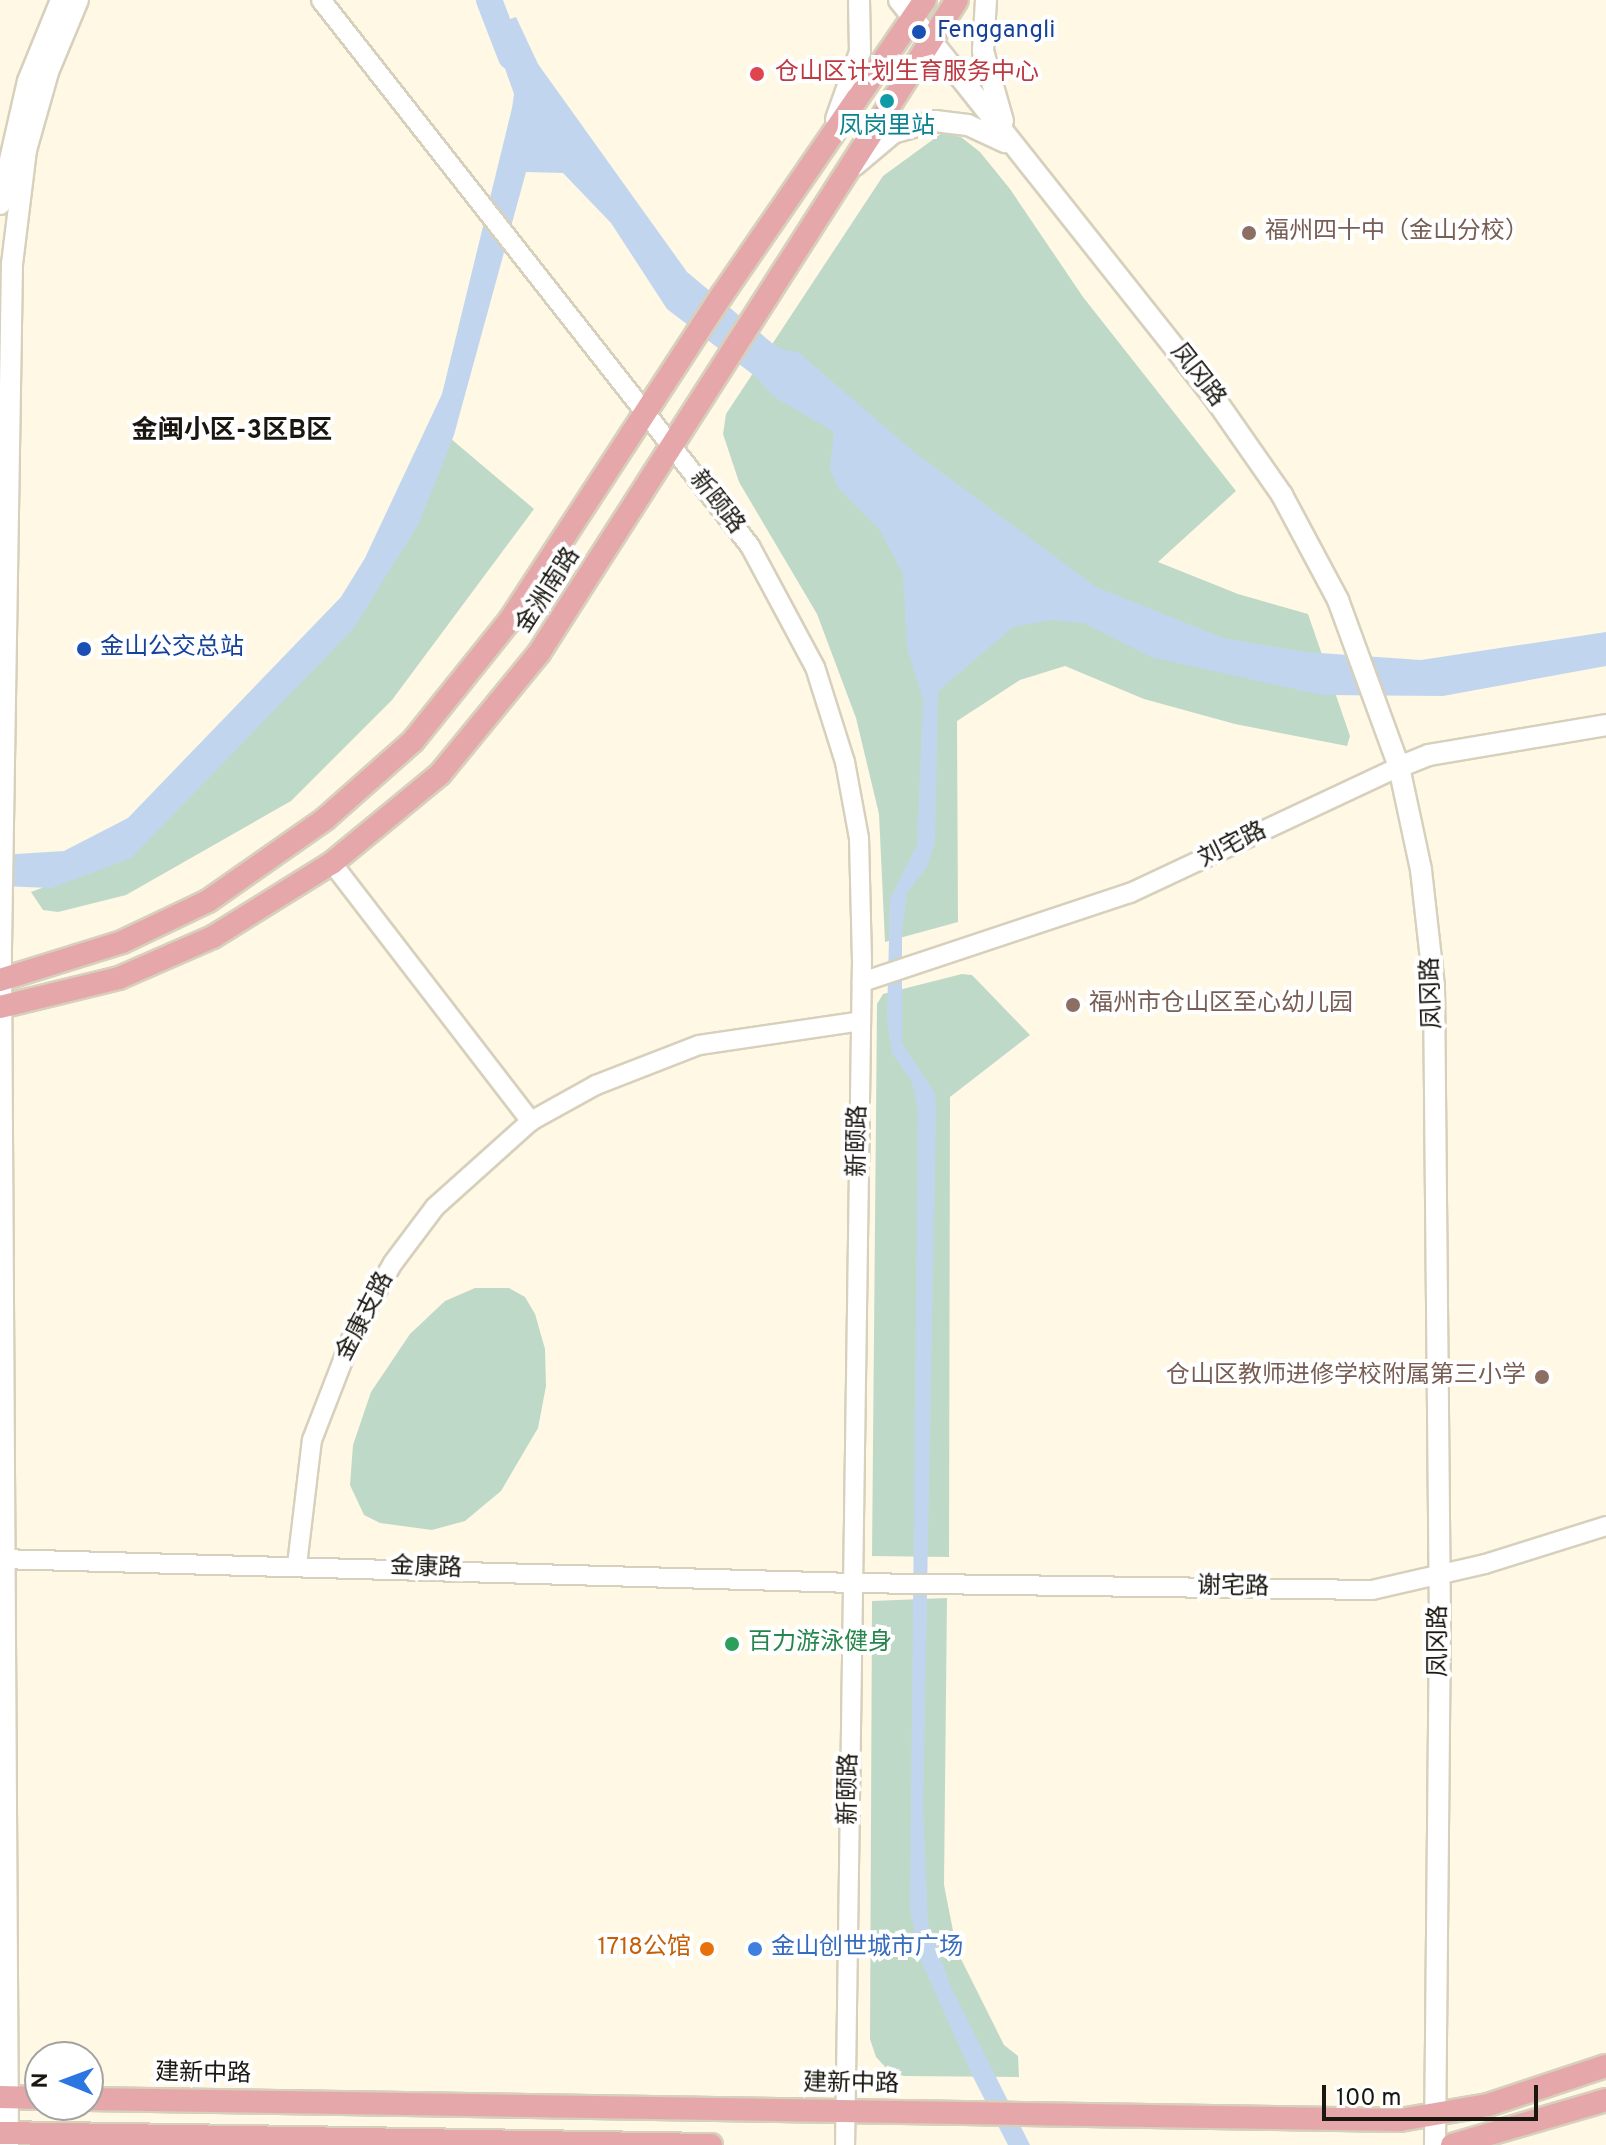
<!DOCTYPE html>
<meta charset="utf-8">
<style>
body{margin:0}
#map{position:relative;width:1606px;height:2145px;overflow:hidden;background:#fef8e4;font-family:Overpass,"Noto Sans SC",sans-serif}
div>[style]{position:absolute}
.green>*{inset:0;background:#bfd9c9}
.water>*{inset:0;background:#c1d6ee}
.river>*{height:26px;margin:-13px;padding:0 13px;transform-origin:13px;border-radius:13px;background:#c1d6ee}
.roads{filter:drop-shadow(2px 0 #d6d0bc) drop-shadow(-2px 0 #d6d0bc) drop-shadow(0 2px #d6d0bc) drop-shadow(0 -2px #d6d0bc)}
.tertiary>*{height:18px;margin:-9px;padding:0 9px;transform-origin:9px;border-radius:9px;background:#fff}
.secondary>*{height:20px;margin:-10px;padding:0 10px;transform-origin:10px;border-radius:10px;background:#fff}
.primary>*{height:22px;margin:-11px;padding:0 11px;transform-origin:11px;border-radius:11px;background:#e6a7ab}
.dots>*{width:22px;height:22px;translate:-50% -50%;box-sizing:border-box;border:4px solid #fff;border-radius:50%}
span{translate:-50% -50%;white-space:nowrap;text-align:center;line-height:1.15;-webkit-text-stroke:8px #fff;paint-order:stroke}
.transit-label{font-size:24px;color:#164399}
.left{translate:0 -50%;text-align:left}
.health-label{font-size:24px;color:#be3a42}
.culture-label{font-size:24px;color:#0d838f}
.education-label{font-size:24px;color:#785e54}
.right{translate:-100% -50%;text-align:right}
.street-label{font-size:24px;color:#191710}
.leisure-label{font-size:24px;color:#27864d}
.food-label{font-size:24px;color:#c56008}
.shop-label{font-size:24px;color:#366cbe}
.neighbourhood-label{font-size:26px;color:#191710;font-weight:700}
.north{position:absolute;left:24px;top:2041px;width:80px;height:80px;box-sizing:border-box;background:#fff;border:2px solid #a3a29f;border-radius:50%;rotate:271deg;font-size:22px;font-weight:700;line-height:32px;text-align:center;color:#191710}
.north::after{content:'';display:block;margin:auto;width:28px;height:36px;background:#2c76e2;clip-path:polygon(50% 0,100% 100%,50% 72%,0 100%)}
.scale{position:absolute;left:1322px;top:2085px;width:216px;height:36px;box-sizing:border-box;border:4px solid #191710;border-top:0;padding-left:10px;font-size:24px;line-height:28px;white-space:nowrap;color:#191710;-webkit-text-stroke:6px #fff;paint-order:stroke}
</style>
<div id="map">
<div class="green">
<div style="clip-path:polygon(942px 133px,961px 137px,980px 152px,1010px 189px,1083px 297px,1236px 491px,1158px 562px,1238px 594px,1308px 614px,1350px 736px,1347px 746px,1235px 724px,1144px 699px,1065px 666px,1020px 680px,957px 721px,958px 922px,885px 942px,879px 814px,856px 718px,817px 614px,739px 482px,723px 434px,726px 414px,883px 176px)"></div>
<div style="clip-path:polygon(450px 438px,534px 509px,392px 700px,291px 801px,126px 895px,58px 912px,43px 910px,31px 892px,130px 855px,275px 701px)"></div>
<div style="clip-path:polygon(962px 974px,972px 975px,1030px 1035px,950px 1097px,949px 1557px,872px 1556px,877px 1004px,883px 994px)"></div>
<div style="clip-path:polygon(475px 1288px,509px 1288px,525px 1297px,535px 1314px,545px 1349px,546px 1386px,538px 1428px,501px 1491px,465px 1521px,432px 1530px,380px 1523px,364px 1515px,350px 1485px,353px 1445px,371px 1392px,410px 1334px,445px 1301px)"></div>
<div style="clip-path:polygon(947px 1598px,944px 1885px,957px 1951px,1004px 2045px,1018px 2056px,1019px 2077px,904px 2076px,890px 2072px,876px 2057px,870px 2039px,872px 1601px)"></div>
</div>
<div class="water">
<div style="clip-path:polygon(516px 17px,538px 64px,687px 272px,778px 348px,799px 353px,914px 452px,1096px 587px,1223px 638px,1305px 652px,1421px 660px,1606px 632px,1606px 666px,1443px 696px,1322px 695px,1151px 657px,1084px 623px,1050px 620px,1013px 627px,938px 691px,935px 843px,927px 867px,907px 893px,902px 932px,902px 1043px,935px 1093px,936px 1107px,923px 1809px,928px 1924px,951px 1987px,1030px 2145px,1008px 2145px,972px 2075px,919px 1956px,910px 1908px,918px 1110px,912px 1082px,892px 1053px,887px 1018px,890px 899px,917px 845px,923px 700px,907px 647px,903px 574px,880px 530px,838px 488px,830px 468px,834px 432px,773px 396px,756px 377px,667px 309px,611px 223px,563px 173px,526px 172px,454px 435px,419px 523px,353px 629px,131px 858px,51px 888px,0 886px,0 855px,64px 851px,128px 818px,341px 597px,365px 558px,442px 394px,512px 108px,514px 94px,490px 26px)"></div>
</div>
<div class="river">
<div style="left:489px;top:0;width:61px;rotate:68.9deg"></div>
</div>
<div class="roads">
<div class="tertiary">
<div style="left:321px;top:0;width:694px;rotate:51.84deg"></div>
<div style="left:750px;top:546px;width:137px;rotate:61.8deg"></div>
<div style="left:815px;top:667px;width:100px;rotate:72.5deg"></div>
<div style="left:845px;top:762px;width:77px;rotate:79.6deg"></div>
<div style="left:859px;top:838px;width:122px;rotate:88.6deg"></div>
<div style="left:862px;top:960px;width:1185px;rotate:90.82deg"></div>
<div style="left:332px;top:863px;width:326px;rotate:52.4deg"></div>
<div style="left:862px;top:982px;width:282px;rotate:-18.4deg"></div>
<div style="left:1130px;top:893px;width:297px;rotate:-25.1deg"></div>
<div style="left:0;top:1559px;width:852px;rotate:1.61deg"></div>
<div style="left:852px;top:1583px;width:520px;rotate:0.77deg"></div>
<div style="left:1372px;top:1590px;width:116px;rotate:-13deg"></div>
<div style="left:1485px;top:1564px;width:127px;rotate:-17.4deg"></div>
<div style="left:297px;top:1565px;width:126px;rotate:-83.2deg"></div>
<div style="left:312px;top:1440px;width:119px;rotate:-68.8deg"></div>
<div style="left:355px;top:1329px;width:76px;rotate:-60.1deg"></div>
<div style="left:393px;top:1263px;width:70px;rotate:-53.1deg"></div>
<div style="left:435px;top:1207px;width:129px;rotate:-41.9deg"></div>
<div style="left:531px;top:1121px;width:74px;rotate:-29deg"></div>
<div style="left:596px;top:1085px;width:110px;rotate:-21.2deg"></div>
<div style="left:699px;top:1045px;width:164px;rotate:-8.4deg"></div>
</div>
<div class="secondary">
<div style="left:899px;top:0;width:505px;rotate:51.59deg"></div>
<div style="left:1213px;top:396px;width:121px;rotate:55.1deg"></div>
<div style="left:1282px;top:495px;width:119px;rotate:61.9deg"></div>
<div style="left:1338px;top:600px;width:178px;rotate:69.9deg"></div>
<div style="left:1399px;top:767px;width:105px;rotate:77.9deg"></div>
<div style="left:1421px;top:870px;width:117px;rotate:83.6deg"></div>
<div style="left:1434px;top:986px;width:635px;rotate:89.46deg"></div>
<div style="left:1440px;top:1621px;width:524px;rotate:90.55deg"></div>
<div style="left:986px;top:0;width:51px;rotate:93.4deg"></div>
<div style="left:983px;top:51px;width:73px;rotate:74.1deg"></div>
<div style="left:836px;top:119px;width:71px;rotate:-70.3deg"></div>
<div style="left:860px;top:52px;width:52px;rotate:-91.1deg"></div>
<div style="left:855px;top:165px;width:50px;rotate:-40.1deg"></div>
<div style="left:893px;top:133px;width:44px;rotate:-15.9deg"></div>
<div style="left:935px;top:121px;width:33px;rotate:7deg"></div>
<div style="left:968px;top:125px;width:41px;rotate:24.7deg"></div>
<div style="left:0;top:204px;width:126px;rotate:-77.2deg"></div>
<div style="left:28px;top:81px;width:87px;rotate:-67.8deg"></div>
<div style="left:1399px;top:767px;width:32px;rotate:-22deg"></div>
<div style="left:1429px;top:755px;width:180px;rotate:-9.6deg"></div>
<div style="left:8px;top:2145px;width:1197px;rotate:-90.34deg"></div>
<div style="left:1px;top:948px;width:684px;rotate:-89.08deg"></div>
<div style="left:12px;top:264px;width:115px;rotate:-83deg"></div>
<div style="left:26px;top:150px;width:81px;rotate:-74.2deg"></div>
<div style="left:48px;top:72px;width:78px;rotate:-67.4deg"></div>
</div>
<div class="primary">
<div style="left:0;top:980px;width:128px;rotate:-17.3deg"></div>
<div style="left:122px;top:942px;width:95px;rotate:-25.5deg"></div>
<div style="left:208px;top:901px;width:143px;rotate:-35deg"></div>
<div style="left:325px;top:819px;width:118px;rotate:-41.6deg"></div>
<div style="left:413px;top:741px;width:155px;rotate:-51.3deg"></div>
<div style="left:510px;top:620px;width:388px;rotate:-56.9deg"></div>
<div style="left:722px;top:295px;width:358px;rotate:-55.5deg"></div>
<div style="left:0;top:1007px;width:122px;rotate:-13.7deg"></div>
<div style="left:119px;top:978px;width:103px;rotate:-23.6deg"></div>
<div style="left:213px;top:937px;width:140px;rotate:-31.9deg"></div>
<div style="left:332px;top:863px;width:140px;rotate:-39.5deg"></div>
<div style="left:440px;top:774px;width:156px;rotate:-50.7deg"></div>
<div style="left:539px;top:653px;width:775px;rotate:-57.38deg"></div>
<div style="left:0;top:2097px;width:40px;rotate:1.4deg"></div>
<div style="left:88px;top:2099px;width:1312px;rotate:0.92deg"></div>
<div style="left:1400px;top:2120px;width:89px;rotate:-9.7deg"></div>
<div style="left:1488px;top:2105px;width:124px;rotate:-18.3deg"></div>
<div style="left:0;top:2133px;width:711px;rotate:0.97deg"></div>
<div style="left:1452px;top:2145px;width:160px;rotate:-16.3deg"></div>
</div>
</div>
<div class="dots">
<div style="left:919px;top:32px;background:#1a4fb4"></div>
<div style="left:757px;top:74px;background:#e0444e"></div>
<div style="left:887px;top:101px;background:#0f9aa8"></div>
<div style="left:1249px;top:233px;background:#8d6e63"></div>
<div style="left:84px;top:649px;background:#1a4fb4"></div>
<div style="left:1073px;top:1005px;background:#8d6e63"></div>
<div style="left:1542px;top:1377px;background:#8d6e63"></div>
<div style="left:732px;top:1644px;background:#2e9e5b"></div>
<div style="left:707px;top:1949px;background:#e8710a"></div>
<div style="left:755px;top:1949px;background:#3f7fe0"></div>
</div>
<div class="transit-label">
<span class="left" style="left:937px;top:32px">Fenggangli</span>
<span class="left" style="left:100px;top:649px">金山公交总站</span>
</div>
<div class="health-label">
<span class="left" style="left:775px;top:74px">仓山区计划生育服务中心</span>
</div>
<div class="culture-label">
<span style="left:887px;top:128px">凤岗里站</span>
</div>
<div class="education-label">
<span class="left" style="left:1265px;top:233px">福州四十中（金山分校）</span>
<span class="left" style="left:1089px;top:1005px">福州市仓山区至心幼儿园</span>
<span class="right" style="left:1526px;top:1377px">仓山区教师进修学校附属第三小学</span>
</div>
<div class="street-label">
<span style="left:1197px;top:376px;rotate:52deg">凤冈路</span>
<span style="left:716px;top:503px;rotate:52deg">新颐路</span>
<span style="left:549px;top:591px;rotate:-57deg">金洲南路</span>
<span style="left:1233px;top:846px;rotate:-26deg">刘宅路</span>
<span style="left:1433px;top:993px;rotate:-92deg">凤冈路</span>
<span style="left:859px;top:1141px;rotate:-89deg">新颐路</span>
<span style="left:366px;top:1317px;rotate:-63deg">金康支路</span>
<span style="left:426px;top:1569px;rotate:2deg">金康路</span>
<span style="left:1233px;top:1588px;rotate:1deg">谢宅路</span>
<span style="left:1440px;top:1641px;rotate:-90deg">凤冈路</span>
<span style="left:850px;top:1789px;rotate:-89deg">新颐路</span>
<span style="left:203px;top:2075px;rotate:1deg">建新中路</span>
<span style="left:851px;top:2085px;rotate:1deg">建新中路</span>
</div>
<div class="leisure-label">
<span class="left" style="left:748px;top:1644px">百力游泳健身</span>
</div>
<div class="food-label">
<span class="right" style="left:691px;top:1949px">1718公馆</span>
</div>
<div class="shop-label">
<span class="left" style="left:771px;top:1949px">金山创世城市广场</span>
</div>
<div class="neighbourhood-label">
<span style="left:232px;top:432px">金闽小区-3区B区</span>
</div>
<div class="north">N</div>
<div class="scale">100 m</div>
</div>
